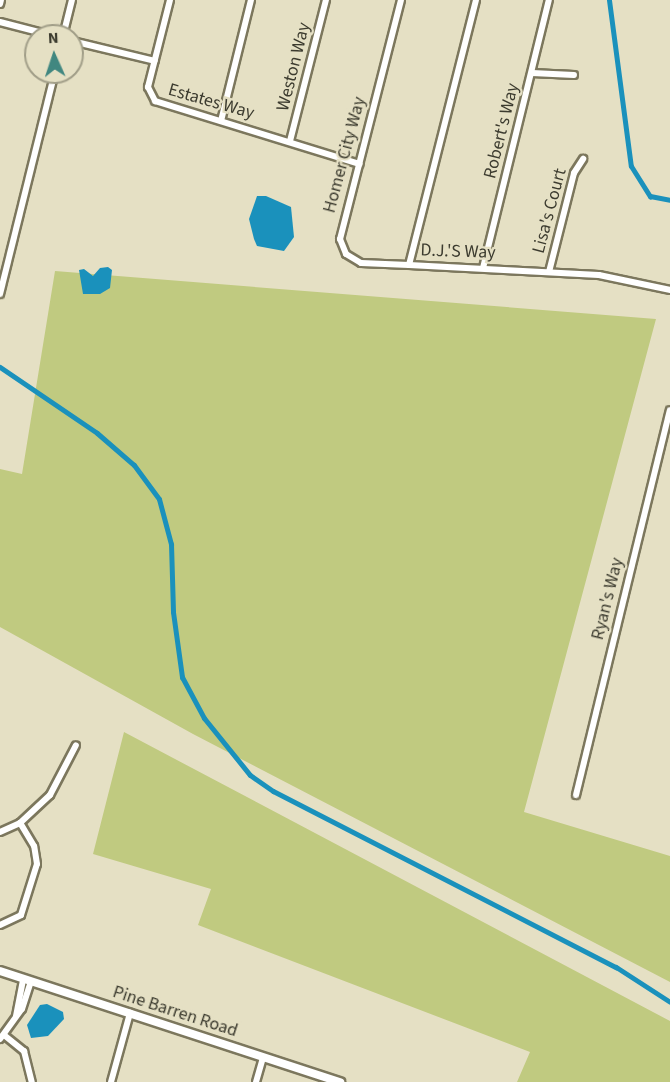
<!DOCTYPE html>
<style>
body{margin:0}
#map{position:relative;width:670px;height:1082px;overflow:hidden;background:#e5e0c4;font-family:"Source Sans 3",sans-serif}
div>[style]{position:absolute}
.green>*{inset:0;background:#c0ca80}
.water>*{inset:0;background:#1a91bc}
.canal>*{height:5px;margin:-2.5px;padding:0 2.5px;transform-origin:2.5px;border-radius:2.5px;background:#1a91bc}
.roads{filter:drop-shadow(2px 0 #7c775d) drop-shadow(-2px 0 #7c775d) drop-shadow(0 2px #7c775d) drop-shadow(0 -2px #7c775d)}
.minor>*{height:6px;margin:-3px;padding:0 3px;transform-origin:3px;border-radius:3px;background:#fff}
.major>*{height:8px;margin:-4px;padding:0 4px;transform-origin:4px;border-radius:4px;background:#fff}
span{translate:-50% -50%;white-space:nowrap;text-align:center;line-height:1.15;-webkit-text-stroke:4.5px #e5e0c4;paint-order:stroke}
.street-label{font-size:18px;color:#3c3b2f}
.north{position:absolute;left:24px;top:24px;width:60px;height:60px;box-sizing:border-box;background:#e5e0c4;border:2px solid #a19e88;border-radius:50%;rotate:357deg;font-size:16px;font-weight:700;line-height:24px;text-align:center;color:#3c3b2f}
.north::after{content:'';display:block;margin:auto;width:21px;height:27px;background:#418780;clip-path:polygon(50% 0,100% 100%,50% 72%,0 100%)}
</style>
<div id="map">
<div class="green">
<div style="clip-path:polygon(55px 271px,656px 319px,524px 812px,670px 856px,670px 982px,193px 734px,0 627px,0 469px,22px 474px)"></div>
<div style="clip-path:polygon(124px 732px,670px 1021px,670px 1082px,517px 1082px,530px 1052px,198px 925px,211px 889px,93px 854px)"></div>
</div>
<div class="water">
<div style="clip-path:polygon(257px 196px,266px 196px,291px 207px,294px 237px,284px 251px,257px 246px,254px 239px,249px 219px)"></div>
<div style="clip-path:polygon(108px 267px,112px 270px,110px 288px,100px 294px,83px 294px,79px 270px,84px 269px,93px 276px,100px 268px)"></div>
<div style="clip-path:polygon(47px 1004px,63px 1012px,64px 1019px,48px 1036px,31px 1038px,27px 1025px,40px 1005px)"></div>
</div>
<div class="canal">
<div style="left:609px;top:0;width:167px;rotate:82.5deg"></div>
<div style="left:631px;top:166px;width:36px;rotate:58deg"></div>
<div style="left:650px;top:196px;width:20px;rotate:11deg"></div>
<div style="left:0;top:367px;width:117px;rotate:34.2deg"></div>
<div style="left:97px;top:433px;width:49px;rotate:40.9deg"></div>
<div style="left:134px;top:465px;width:42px;rotate:53.7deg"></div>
<div style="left:159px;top:499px;width:47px;rotate:75.1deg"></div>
<div style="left:171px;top:544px;width:68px;rotate:88.3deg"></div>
<div style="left:173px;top:612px;width:66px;rotate:82.1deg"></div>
<div style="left:182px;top:677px;width:47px;rotate:61.8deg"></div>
<div style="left:204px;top:718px;width:73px;rotate:51.1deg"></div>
<div style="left:250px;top:775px;width:28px;rotate:35deg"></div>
<div style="left:273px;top:791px;width:386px;rotate:27.2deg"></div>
<div style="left:616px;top:967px;width:64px;rotate:32.9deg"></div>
</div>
<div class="roads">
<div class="minor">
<div style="left:170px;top:0;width:90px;rotate:104.2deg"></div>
<div style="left:148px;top:87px;width:16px;rotate:63deg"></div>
<div style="left:155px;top:101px;width:214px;rotate:17.1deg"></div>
<div style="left:401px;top:0;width:247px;rotate:104.3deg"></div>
<div style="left:340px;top:239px;width:16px;rotate:68deg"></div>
<div style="left:346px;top:254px;width:17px;rotate:31deg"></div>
<div style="left:361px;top:263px;width:48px;rotate:2.4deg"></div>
<div style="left:476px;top:0;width:273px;rotate:104.2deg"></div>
<div style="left:409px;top:265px;width:190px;rotate:3deg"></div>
<div style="left:599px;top:275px;width:73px;rotate:11.9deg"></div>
<div style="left:0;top:4px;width:4px;rotate:-76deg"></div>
<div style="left:0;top:22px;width:56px;rotate:14.5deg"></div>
<div style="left:63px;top:36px;width:37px;rotate:-76deg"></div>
<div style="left:72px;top:41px;width:85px;rotate:13.5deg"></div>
<div style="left:532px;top:73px;width:42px;rotate:2.7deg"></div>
<div style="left:221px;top:121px;width:125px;rotate:-76.1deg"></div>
<div style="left:290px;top:141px;width:146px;rotate:-75.7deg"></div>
<div style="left:483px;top:268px;width:276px;rotate:-76.2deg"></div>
<div style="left:549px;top:272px;width:102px;rotate:-75.8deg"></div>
<div style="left:574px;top:173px;width:17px;rotate:-57deg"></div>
<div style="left:0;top:294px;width:229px;rotate:-76.1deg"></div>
<div style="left:576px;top:795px;width:396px;rotate:-76.3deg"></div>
<div style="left:0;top:832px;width:22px;rotate:-24deg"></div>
<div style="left:20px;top:823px;width:41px;rotate:-43deg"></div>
<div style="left:50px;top:795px;width:56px;rotate:-62.5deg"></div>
<div style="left:0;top:925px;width:23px;rotate:-25deg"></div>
<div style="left:21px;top:915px;width:53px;rotate:-72.6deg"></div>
<div style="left:37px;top:864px;width:18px;rotate:-99deg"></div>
<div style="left:34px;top:846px;width:27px;rotate:-121deg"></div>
<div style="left:16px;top:1016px;width:38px;rotate:-79deg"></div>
<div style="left:4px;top:1035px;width:26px;rotate:39deg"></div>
<div style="left:24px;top:1051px;width:32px;rotate:76deg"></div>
<div style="left:0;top:1039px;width:37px;rotate:-54deg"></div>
<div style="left:22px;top:1009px;width:29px;rotate:-72deg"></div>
<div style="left:111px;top:1082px;width:72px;rotate:-74.6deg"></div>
<div style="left:256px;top:1082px;width:26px;rotate:-74deg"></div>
</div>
<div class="major">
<div style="left:0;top:971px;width:358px;rotate:18.1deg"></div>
</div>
</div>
<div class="street-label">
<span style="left:294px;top:67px;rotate:-76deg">Weston Way</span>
<span style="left:211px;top:102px;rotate:16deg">Estates Way</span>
<span style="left:502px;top:131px;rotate:-76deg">Robert's Way</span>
<span style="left:345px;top:155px;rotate:-75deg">Homer City Way</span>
<span style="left:550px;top:211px;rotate:-75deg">Lisa's Court</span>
<span style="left:458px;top:252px;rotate:2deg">D.J.'S Way</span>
<span style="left:608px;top:599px;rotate:-76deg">Ryan's Way</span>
<span style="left:175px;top:1012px;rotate:18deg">Pine Barren Road</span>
</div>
<div class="north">N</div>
</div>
